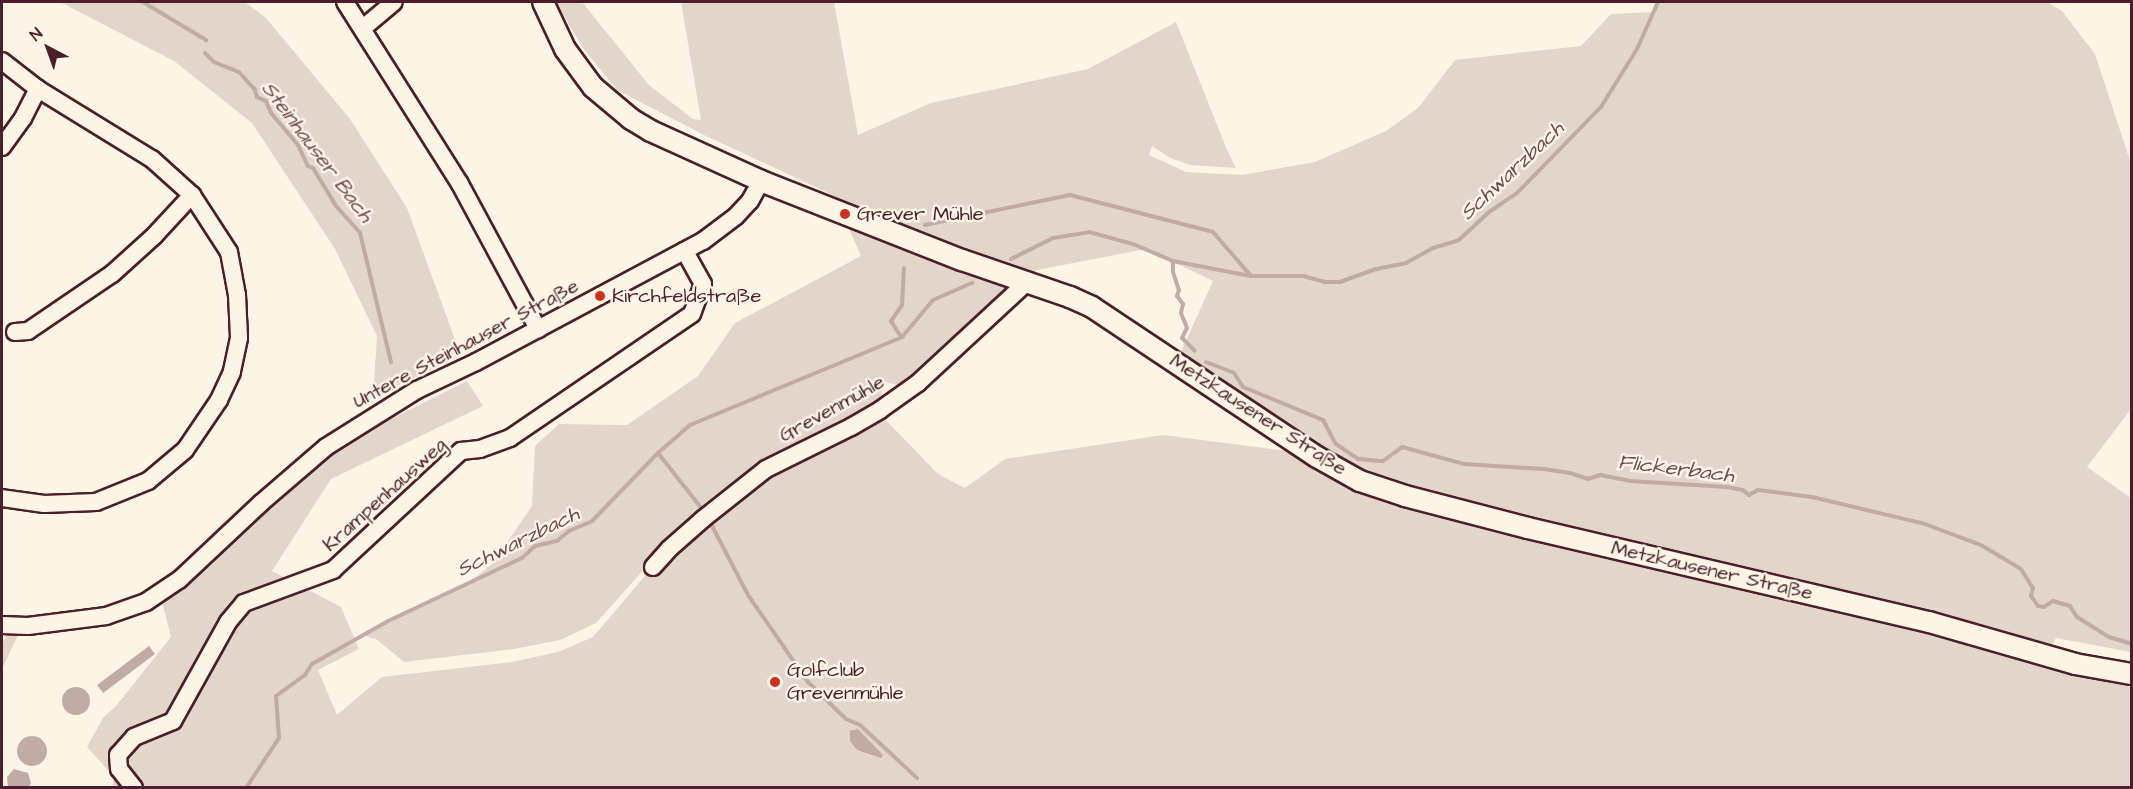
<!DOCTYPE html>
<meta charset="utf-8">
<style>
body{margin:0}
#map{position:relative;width:2133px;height:789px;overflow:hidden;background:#fcf5e5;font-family:"Architects Daughter",sans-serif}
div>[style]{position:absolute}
.green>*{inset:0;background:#e2d5ca}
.water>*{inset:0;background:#c0aca5;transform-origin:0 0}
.round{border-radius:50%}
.stream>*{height:4px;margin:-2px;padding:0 2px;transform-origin:2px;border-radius:2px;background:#c0aca5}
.roads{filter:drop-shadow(2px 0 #4a1f2b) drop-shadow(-2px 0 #4a1f2b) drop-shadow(0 2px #4a1f2b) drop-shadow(0 -2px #4a1f2b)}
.minor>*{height:16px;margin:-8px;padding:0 8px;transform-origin:8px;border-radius:8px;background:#fcf5e5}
.major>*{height:20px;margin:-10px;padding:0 10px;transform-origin:10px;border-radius:10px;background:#fcf5e5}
.dots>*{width:16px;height:16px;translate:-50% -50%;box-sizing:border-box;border:3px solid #fcf5e5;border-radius:50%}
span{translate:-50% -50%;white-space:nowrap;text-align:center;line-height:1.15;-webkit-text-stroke:5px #fcf5e5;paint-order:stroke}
.poi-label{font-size:20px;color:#4a1f2b}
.left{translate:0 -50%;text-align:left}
.street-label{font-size:20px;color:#4a1f2b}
.water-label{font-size:21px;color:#6d4950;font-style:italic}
.frame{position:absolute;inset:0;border:3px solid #4a1f2b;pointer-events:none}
.north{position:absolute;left:18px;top:18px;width:60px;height:60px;-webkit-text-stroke:4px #fcf5e5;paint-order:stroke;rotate:319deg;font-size:16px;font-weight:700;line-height:24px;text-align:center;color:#4a1f2b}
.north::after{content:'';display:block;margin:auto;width:21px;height:27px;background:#4a1f2b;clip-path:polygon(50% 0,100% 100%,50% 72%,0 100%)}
</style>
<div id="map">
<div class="green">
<div style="clip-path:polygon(60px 2px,245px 2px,266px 18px,350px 119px,407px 208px,461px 356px,373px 397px,377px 336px,335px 249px,252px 123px,174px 61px)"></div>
<div style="clip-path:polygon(556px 2px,582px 2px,649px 85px,693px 119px,701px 120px,681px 2px,834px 2px,858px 135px,931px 103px,1088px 69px,1176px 22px,1227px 150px,1236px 168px,1190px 165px,1170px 158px,1152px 146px,1149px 155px,1186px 172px,1242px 175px,1315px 162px,1386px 131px,1418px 108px,1455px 60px,1581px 46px,1611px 14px,1653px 12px,1659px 2px,2047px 2px,2062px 11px,2095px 54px,2131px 164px,2131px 409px,2087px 467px,2131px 498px,2131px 652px,2056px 638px,2040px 664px,2131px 687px,2131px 787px,112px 788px,114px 777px,87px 747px,103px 718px,116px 706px,171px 637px,162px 602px,249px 520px,335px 447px,467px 381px,483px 406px,331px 479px,272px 571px,341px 607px,359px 649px,318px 670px,337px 715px,382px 677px,512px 662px,558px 652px,593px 637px,667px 550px,731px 490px,876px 410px,938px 474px,965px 488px,1005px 459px,1163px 435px,1287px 451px,1322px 452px,1180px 354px,1213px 281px,1146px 249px,1037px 270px,988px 312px,963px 339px,899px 385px,883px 382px,880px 406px,761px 462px,665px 546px,596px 623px,560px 640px,514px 649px,404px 662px,376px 639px,360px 635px,463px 587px,493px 563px,532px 506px,535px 446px,559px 424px,627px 425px,698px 376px,735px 323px,861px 256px,835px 196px,706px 136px,617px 90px,583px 48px)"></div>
<div style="clip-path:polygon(7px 634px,18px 635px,2px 669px,2px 644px)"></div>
</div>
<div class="water">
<div style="left:149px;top:646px;width:10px;height:65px;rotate:53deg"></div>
<div class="round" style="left:62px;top:687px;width:28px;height:28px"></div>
<div style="clip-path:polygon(858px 729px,883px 755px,881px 758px,857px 750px,850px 741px,850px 731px)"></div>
<div class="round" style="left:17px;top:736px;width:30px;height:30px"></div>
<div style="clip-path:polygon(14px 769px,28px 773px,31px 783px,29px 787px,8px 787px,7px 777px)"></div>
</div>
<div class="stream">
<div style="left:143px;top:2px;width:74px;rotate:31.1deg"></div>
<div style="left:205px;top:53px;width:13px;rotate:45deg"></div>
<div style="left:214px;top:62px;width:27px;rotate:22deg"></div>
<div style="left:239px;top:72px;width:24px;rotate:48deg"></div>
<div style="left:255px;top:90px;width:7px;rotate:74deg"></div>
<div style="left:257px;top:97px;width:10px;rotate:24deg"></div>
<div style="left:266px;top:101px;width:13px;rotate:67deg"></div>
<div style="left:271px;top:113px;width:42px;rotate:49.8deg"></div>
<div style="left:298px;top:145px;width:23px;rotate:65deg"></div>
<div style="left:308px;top:166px;width:5px;rotate:22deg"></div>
<div style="left:313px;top:168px;width:44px;rotate:58.8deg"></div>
<div style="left:336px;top:206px;width:36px;rotate:48deg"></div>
<div style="left:360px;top:233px;width:133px;rotate:76.5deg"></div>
<div style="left:925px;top:225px;width:148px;rotate:-11.7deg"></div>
<div style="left:1070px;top:195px;width:148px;rotate:14.5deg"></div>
<div style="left:1213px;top:232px;width:58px;rotate:49.2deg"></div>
<div style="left:1011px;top:259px;width:47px;rotate:-26.6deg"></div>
<div style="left:1053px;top:238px;width:36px;rotate:-9deg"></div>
<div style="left:1089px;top:232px;width:46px;rotate:15.3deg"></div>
<div style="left:1133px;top:244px;width:43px;rotate:23deg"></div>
<div style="left:1173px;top:261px;width:79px;rotate:10.9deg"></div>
<div style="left:1251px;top:276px;width:52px"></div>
<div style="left:1303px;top:276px;width:23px;rotate:15deg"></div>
<div style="left:1325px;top:282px;width:15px"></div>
<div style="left:1340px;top:282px;width:38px;rotate:-20deg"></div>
<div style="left:1376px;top:269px;width:31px;rotate:-11deg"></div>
<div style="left:1406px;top:263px;width:31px;rotate:-29deg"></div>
<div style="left:1433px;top:248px;width:27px;rotate:-17deg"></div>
<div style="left:1459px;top:240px;width:41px;rotate:-43deg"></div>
<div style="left:1489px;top:212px;width:32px;rotate:-34deg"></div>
<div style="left:1516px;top:194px;width:122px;rotate:-45.7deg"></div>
<div style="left:1601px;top:107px;width:68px;rotate:-58.2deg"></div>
<div style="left:1637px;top:49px;width:51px;rotate:-65.9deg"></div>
<div style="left:1173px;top:261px;width:11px;rotate:90deg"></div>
<div style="left:1173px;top:272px;width:19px;rotate:72deg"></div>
<div style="left:1179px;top:290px;width:6px;rotate:108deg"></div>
<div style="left:1177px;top:296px;width:10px;rotate:53deg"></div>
<div style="left:1183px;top:304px;width:9px;rotate:103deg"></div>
<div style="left:1181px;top:313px;width:16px;rotate:68deg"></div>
<div style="left:1187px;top:328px;width:11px;rotate:117deg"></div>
<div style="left:1182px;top:338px;width:18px;rotate:45deg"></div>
<div style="left:901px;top:337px;width:19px;rotate:-122deg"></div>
<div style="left:891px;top:321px;width:19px;rotate:-55deg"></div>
<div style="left:902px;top:305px;width:37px;rotate:-87deg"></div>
<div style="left:1206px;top:362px;width:30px;rotate:21deg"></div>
<div style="left:1234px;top:373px;width:17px;rotate:57deg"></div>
<div style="left:1243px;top:387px;width:87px;rotate:22.4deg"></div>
<div style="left:1323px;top:420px;width:27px;rotate:62deg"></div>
<div style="left:1336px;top:444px;width:27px;rotate:34deg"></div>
<div style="left:1358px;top:459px;width:25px;rotate:5deg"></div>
<div style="left:1383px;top:461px;width:24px;rotate:-36deg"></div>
<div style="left:1402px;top:447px;width:64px;rotate:15.3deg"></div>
<div style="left:1464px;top:464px;width:80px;rotate:3.6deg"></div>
<div style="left:1544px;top:469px;width:26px;rotate:9deg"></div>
<div style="left:1570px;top:473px;width:19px;rotate:18deg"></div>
<div style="left:1588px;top:479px;width:13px;rotate:-18deg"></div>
<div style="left:1600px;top:475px;width:31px;rotate:11deg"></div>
<div style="left:1630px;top:481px;width:97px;rotate:3.5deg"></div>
<div style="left:1727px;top:487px;width:16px;rotate:11deg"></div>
<div style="left:1743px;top:490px;width:8px;rotate:40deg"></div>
<div style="left:1749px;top:495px;width:10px;rotate:-29deg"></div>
<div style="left:1758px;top:490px;width:54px;rotate:7.4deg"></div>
<div style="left:1812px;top:497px;width:116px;rotate:13.4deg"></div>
<div style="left:1925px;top:524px;width:60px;rotate:20.6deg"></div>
<div style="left:1981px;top:545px;width:47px;rotate:31deg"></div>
<div style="left:2021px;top:569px;width:22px;rotate:58deg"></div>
<div style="left:2033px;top:588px;width:8px;rotate:104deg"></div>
<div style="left:2031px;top:596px;width:12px;rotate:55deg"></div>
<div style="left:2038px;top:606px;width:6px;rotate:9deg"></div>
<div style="left:2044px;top:607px;width:11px;rotate:-34deg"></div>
<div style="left:2053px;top:601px;width:18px;rotate:16deg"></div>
<div style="left:2070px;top:606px;width:13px;rotate:58deg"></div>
<div style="left:2077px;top:617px;width:38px;rotate:32deg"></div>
<div style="left:2109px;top:637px;width:24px;rotate:17deg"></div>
<div style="left:658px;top:453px;width:71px;rotate:51.8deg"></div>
<div style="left:710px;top:522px;width:82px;rotate:62.5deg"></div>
<div style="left:748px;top:595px;width:106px;rotate:55.4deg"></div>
<div style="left:808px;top:682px;width:53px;rotate:44.2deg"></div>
<div style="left:846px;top:719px;width:15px;rotate:23deg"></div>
<div style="left:860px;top:725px;width:78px;rotate:42.9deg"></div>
<div style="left:246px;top:788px;width:60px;rotate:-56.6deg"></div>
<div style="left:279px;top:738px;width:42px;rotate:-94.1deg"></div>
<div style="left:276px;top:696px;width:36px;rotate:-36deg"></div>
<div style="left:305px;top:675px;width:13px;rotate:-58deg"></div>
<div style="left:312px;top:664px;width:87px;rotate:-29.5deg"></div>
<div style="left:388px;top:621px;width:148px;rotate:-25.2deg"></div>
<div style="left:522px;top:558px;width:18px;rotate:-43deg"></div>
<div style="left:535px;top:546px;width:23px;rotate:-13deg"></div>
<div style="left:557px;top:541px;width:16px;rotate:-40deg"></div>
<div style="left:569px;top:531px;width:25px;rotate:-23deg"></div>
<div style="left:592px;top:521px;width:95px;rotate:-45.9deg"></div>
<div style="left:658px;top:453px;width:43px;rotate:-41.2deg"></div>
<div style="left:690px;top:425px;width:230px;rotate:-22.5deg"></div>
<div style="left:902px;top:337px;width:48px;rotate:-50deg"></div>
<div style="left:933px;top:300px;width:43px;rotate:-23.6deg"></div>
</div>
<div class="roads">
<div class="minor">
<div style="left:345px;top:2px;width:215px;rotate:57.7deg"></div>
<div style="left:460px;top:184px;width:165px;rotate:61.7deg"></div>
<div style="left:363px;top:28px;width:40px;rotate:-40deg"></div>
<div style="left:2px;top:61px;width:46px;rotate:37.9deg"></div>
<div style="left:38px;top:89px;width:134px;rotate:31.6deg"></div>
<div style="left:152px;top:159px;width:54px;rotate:42deg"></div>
<div style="left:192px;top:195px;width:68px;rotate:57deg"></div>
<div style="left:229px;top:252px;width:44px;rotate:79.5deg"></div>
<div style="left:237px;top:295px;width:43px;rotate:87.3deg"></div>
<div style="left:239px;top:338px;width:35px;rotate:102deg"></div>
<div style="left:232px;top:372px;width:31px;rotate:115deg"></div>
<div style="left:219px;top:400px;width:60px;rotate:124.2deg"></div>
<div style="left:185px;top:450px;width:48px;rotate:140deg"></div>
<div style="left:148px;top:481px;width:56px;rotate:158deg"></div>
<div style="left:96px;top:502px;width:52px;rotate:177.8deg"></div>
<div style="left:44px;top:504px;width:42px;rotate:-171.9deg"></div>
<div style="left:2px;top:147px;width:36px;rotate:-54deg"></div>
<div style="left:23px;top:118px;width:33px;rotate:-63deg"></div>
<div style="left:15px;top:332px;width:13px;rotate:-4deg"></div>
<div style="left:28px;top:331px;width:102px;rotate:-34.2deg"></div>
<div style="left:112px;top:274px;width:57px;rotate:-42.1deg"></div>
<div style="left:154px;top:236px;width:56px;rotate:-47.2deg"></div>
<div style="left:653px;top:567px;width:24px;rotate:-48deg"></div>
<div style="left:669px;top:549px;width:45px;rotate:-41.4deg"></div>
<div style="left:703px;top:519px;width:80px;rotate:-38.4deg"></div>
<div style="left:766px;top:469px;width:95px;rotate:-26.3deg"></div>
<div style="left:851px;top:427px;width:34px;rotate:-30deg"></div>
<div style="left:880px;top:410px;width:47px;rotate:-35.4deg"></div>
<div style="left:918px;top:383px;width:149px;rotate:-42.8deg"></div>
<div style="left:2px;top:625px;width:26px;rotate:2deg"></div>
<div style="left:28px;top:626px;width:79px;rotate:-7.3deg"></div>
<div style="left:106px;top:616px;width:42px;rotate:-19.3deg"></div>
<div style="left:146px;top:602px;width:40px;rotate:-34deg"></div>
<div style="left:179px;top:580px;width:112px;rotate:-43.2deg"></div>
<div style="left:261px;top:503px;width:86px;rotate:-40.7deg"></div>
<div style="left:326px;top:447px;width:107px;rotate:-32.1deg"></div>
<div style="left:417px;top:390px;width:65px;rotate:-25.4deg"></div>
<div style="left:476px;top:362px;width:257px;rotate:-28.1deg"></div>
<div style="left:703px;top:241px;width:41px;rotate:-37.1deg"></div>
<div style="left:736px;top:216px;width:21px;rotate:-47deg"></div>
<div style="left:750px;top:201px;width:23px;rotate:-61deg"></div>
<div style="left:134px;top:788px;width:24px;rotate:-128deg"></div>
<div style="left:119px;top:769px;width:14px;rotate:-94deg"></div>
<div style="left:118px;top:755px;width:24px;rotate:-48deg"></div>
<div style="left:134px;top:737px;width:42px;rotate:-22.3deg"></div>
<div style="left:173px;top:721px;width:113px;rotate:-60.9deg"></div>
<div style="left:228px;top:622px;width:25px;rotate:-50deg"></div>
<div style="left:244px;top:603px;width:95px;rotate:-20.3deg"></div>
<div style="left:333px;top:570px;width:175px;rotate:-42.9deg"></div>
<div style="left:461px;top:451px;width:19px;rotate:-6deg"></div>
<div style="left:480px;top:449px;width:32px;rotate:-20deg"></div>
<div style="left:510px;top:438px;width:220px;rotate:-34.3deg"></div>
<div style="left:692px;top:314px;width:32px;rotate:-70deg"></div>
<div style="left:703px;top:284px;width:38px;rotate:-119deg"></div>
</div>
<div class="major">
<div style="left:543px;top:2px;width:52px;rotate:64.9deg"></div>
<div style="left:565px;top:49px;width:47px;rotate:53.6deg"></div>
<div style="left:593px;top:87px;width:50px;rotate:40.1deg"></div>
<div style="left:631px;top:119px;width:23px;rotate:31deg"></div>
<div style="left:651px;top:131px;width:121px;rotate:24.4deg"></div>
<div style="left:761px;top:181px;width:216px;rotate:21.5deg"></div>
<div style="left:962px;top:260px;width:114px;rotate:18.9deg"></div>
<div style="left:1070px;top:297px;width:24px;rotate:24deg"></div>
<div style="left:1092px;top:307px;width:270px;rotate:33.7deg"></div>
<div style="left:1317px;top:457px;width:49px;rotate:29.2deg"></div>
<div style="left:1360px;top:481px;width:47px;rotate:18.4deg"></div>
<div style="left:1405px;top:496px;width:127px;rotate:14.6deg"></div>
<div style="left:1528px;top:528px;width:412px;rotate:13.2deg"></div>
<div style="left:1929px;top:622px;width:152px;rotate:16deg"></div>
<div style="left:2075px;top:664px;width:58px;rotate:10deg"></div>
</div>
</div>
<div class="dots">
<div style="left:845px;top:214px;background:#c8321e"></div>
<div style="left:600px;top:296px;background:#c8321e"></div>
<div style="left:775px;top:682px;background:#c8321e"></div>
</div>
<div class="poi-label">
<span class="left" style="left:857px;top:214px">Grever Mühle</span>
<span class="left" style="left:612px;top:296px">Kirchfeldstraße</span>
<span class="left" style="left:787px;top:682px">Golfclub<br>Grevenmühle</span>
</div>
<div class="street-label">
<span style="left:466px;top:344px;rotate:-28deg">Untere Steinhauser Straße</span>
<span style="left:832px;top:409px;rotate:-29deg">Grevenmühle</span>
<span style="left:1258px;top:415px;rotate:33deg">Metzkausener Straße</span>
<span style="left:385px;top:495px;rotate:-42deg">Krampenhausweg</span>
<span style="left:1712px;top:571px;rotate:13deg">Metzkausener Straße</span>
</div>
<div class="water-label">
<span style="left:317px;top:152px;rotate:53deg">Steinhauser Bach</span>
<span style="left:1512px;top:171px;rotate:-43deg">Schwarzbach</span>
<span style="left:1676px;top:469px;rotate:7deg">Flickerbach</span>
<span style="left:518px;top:542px;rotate:-26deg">Schwarzbach</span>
</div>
<div class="frame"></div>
<div class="north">N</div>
</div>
